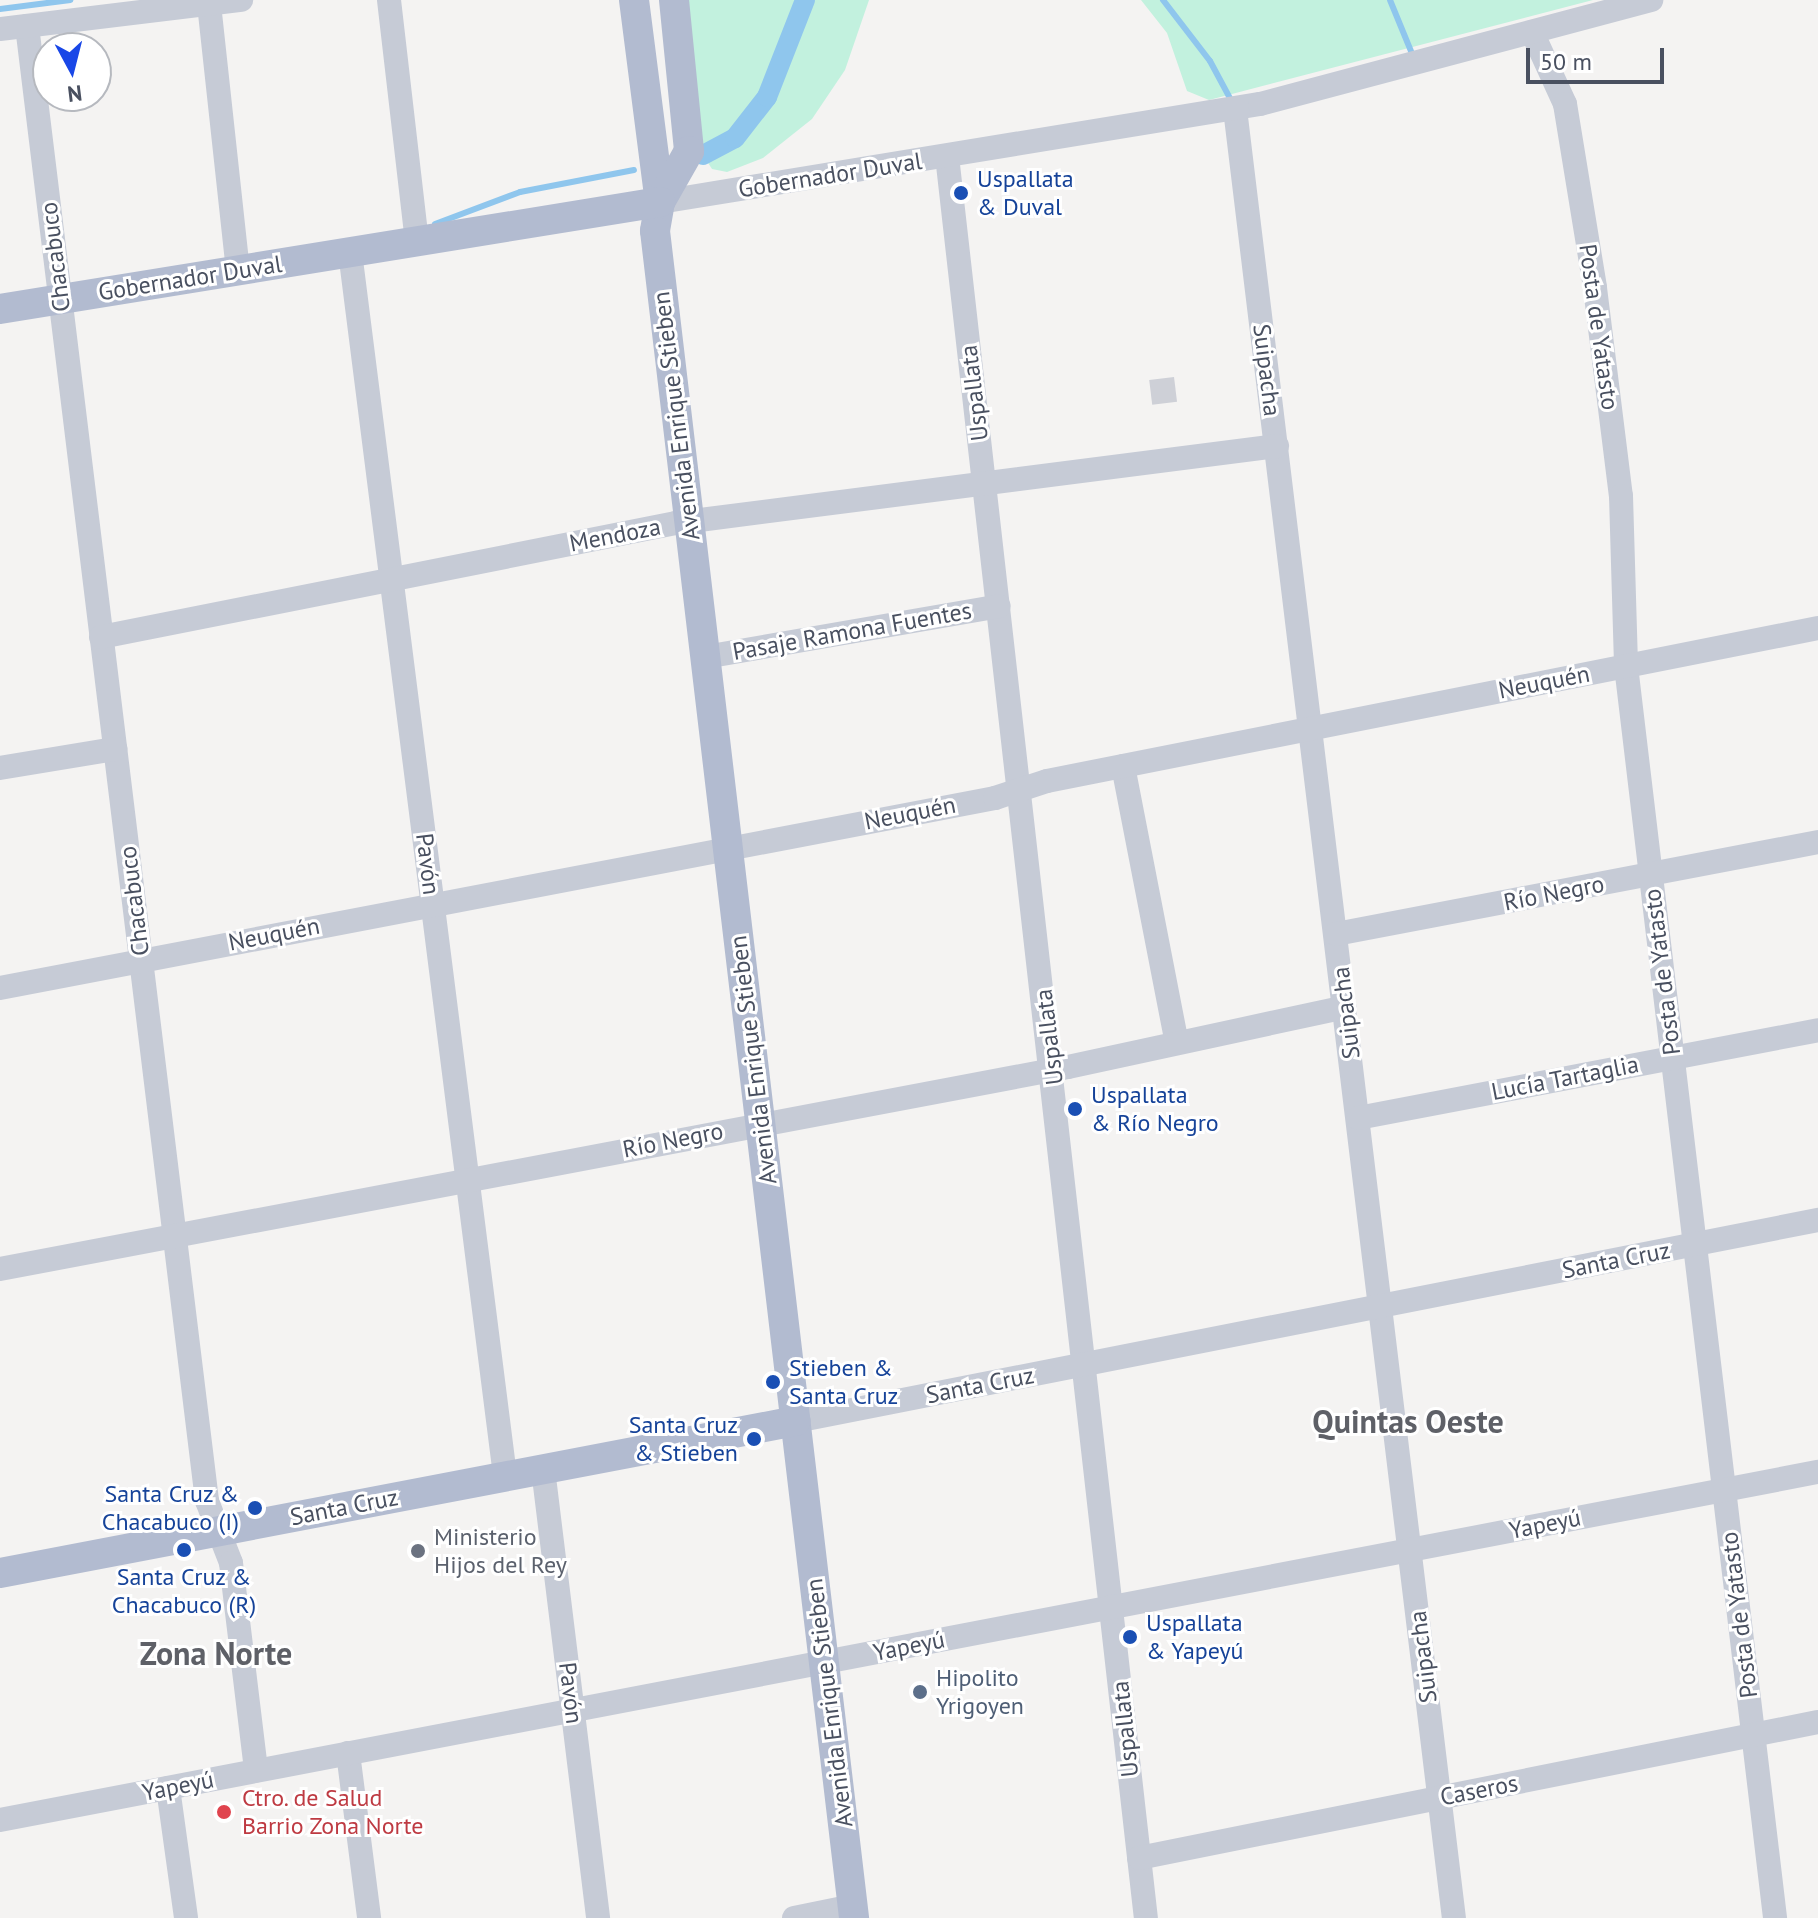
<!DOCTYPE html>
<meta charset="utf-8">
<style>
body{margin:0}
#map{position:relative;width:1818px;height:1918px;overflow:hidden;background:#f4f3f2;font-family:"PT Sans",sans-serif}
div>[style]{position:absolute}
.green>*{inset:0;background:#c2f1de}
.stream>*{height:6px;margin:-3px;padding:0 3px;transform-origin:3px;border-radius:3px;background:#8fc6ed}
.canal>*{height:20px;margin:-10px;padding:0 10px;transform-origin:10px;border-radius:10px;background:#8fc6ed}
.building>*{inset:0;background:#ced0d7;transform-origin:0 0}
.minor>*{height:24px;margin:-12px;padding:0 12px;transform-origin:12px;border-radius:12px;background:#c6cbd6}
.major>*{height:30px;margin:-15px;padding:0 15px;transform-origin:15px;border-radius:15px;background:#b2bbd0}
.dots>*{width:22px;height:22px;translate:-50% -50%;box-sizing:border-box;border:4px solid #fff;border-radius:50%}
span{translate:-50% -50%;white-space:nowrap;text-align:center;line-height:1.15;-webkit-text-stroke:6px #fff;paint-order:stroke}
.street-label{font-size:24px;color:#495060}
.transit-label{font-size:24px;color:#164399}
.left{translate:0 -50%;text-align:left}
.right{translate:-100% -50%;text-align:right}
.worship-label{font-size:24px;color:#5b616d}
.service-label{font-size:24px;color:#4e5e75}
.health-label{font-size:24px;color:#be3a42}
.district-label{font-size:32px;color:#5e6067;font-weight:700}
.north{position:absolute;left:32px;top:32px;width:80px;height:80px;box-sizing:border-box;background:#fff;border:2px solid #b6b9bf;border-radius:50%;rotate:173deg;font-size:22px;font-weight:700;line-height:32px;text-align:center;color:#495060}
.north::after{content:'';display:block;margin:auto;width:28px;height:36px;background:#1947e7;clip-path:polygon(50% 0,100% 100%,50% 72%,0 100%)}
.scale{position:absolute;left:1526px;top:48px;width:138px;height:36px;box-sizing:border-box;border:4px solid #495060;border-top:0;padding-left:10px;font-size:24px;line-height:28px;white-space:nowrap;color:#495060;-webkit-text-stroke:6px #fff;paint-order:stroke}
</style>
<div id="map">
<div class="green">
<div style="clip-path:polygon(687px 0,869px 0,845px 70px,812px 119px,763px 158px,727px 172px,712px 169px,703px 155px)"></div>
<div style="clip-path:polygon(1141px 0,1593px 0,1209px 100px,1187px 91px,1167px 33px)"></div>
</div>
<div class="stream">
<div style="left:1163px;top:0;width:77px;rotate:52.4deg"></div>
<div style="left:1210px;top:61px;width:47px;rotate:61.8deg"></div>
<div style="left:1390px;top:0;width:61px;rotate:67.7deg"></div>
<div style="left:0;top:9px;width:71px;rotate:-7.3deg"></div>
<div style="left:435px;top:224px;width:91px;rotate:-20.6deg"></div>
<div style="left:520px;top:192px;width:116px;rotate:-10.9deg"></div>
</div>
<div class="canal">
<div style="left:703px;top:155px;width:36px;rotate:-28deg"></div>
<div style="left:735px;top:138px;width:52px;rotate:-52deg"></div>
<div style="left:767px;top:97px;width:104px;rotate:-68.6deg"></div>
</div>
<div class="building">
<div style="left:1174px;top:377px;width:25px;height:25px;rotate:83deg"></div>
</div>
<div class="minor">
<div style="left:389px;top:0;width:243px;rotate:83.4deg"></div>
<div style="left:209px;top:4px;width:268px;rotate:83.8deg"></div>
<div style="left:27px;top:26px;width:1486px;rotate:83.04deg"></div>
<div style="left:207px;top:1501px;width:66px;rotate:68.8deg"></div>
<div style="left:231px;top:1563px;width:209px;rotate:83.1deg"></div>
<div style="left:0;top:29px;width:243px;rotate:-6.9deg"></div>
<div style="left:1532px;top:32px;width:79px;rotate:65.4deg"></div>
<div style="left:1565px;top:104px;width:186px;rotate:80.7deg"></div>
<div style="left:1595px;top:288px;width:210px;rotate:82.9deg"></div>
<div style="left:1621px;top:496px;width:170px;rotate:88.3deg"></div>
<div style="left:1626px;top:666px;width:1261px;rotate:83.21deg"></div>
<div style="left:1235px;top:109px;width:1822px;rotate:83.1deg"></div>
<div style="left:947px;top:156px;width:1773px;rotate:83.56deg"></div>
<div style="left:660px;top:202px;width:608px;rotate:-9.28deg"></div>
<div style="left:1260px;top:104px;width:405px;rotate:-14.9deg"></div>
<div style="left:350px;top:252px;width:1234px;rotate:82.78deg"></div>
<div style="left:101px;top:637px;width:586px;rotate:-11.21deg"></div>
<div style="left:676px;top:523px;width:606px;rotate:-7.3deg"></div>
<div style="left:705px;top:657px;width:298px;rotate:-9.8deg"></div>
<div style="left:1123px;top:766px;width:282px;rotate:79deg"></div>
<div style="left:0;top:768px;width:117px;rotate:-9.4deg"></div>
<div style="left:1336px;top:934px;width:491px;rotate:-10.8deg"></div>
<div style="left:0;top:988px;width:1013px;rotate:-10.81deg"></div>
<div style="left:995px;top:798px;width:55px;rotate:-18.1deg"></div>
<div style="left:1047px;top:781px;width:786px;rotate:-11.22deg"></div>
<div style="left:1358px;top:1118px;width:468px;rotate:-10.8deg"></div>
<div style="left:0;top:1269px;width:1087px;rotate:-10.71deg"></div>
<div style="left:1068px;top:1067px;width:283px;rotate:-12.2deg"></div>
<div style="left:796px;top:1421px;width:1042px;rotate:-11.13deg"></div>
<div style="left:543px;top:1469px;width:452px;rotate:83deg"></div>
<div style="left:348px;top:1753px;width:166px;rotate:82.7deg"></div>
<div style="left:168px;top:1788px;width:131px;rotate:82.1deg"></div>
<div style="left:0;top:1820px;width:1851px;rotate:-10.84deg"></div>
<div style="left:1139px;top:1858px;width:692px;rotate:-11.33deg"></div>
<div style="left:794px;top:1918px;width:60px;rotate:-11.5deg"></div>
</div>
<div class="major">
<div style="left:634px;top:0;width:204px;rotate:82.7deg"></div>
<div style="left:674px;top:0;width:152px;rotate:84.3deg"></div>
<div style="left:689px;top:151px;width:59px;rotate:119.6deg"></div>
<div style="left:660px;top:202px;width:29px;rotate:100deg"></div>
<div style="left:655px;top:231px;width:1699px;rotate:83.27deg"></div>
<div style="left:0;top:309px;width:669px;rotate:-9.21deg"></div>
<div style="left:0;top:1573px;width:810px;rotate:-10.81deg"></div>
</div>
<div class="dots">
<div style="left:961px;top:193px;background:#1a4fb4"></div>
<div style="left:1075px;top:1109px;background:#1a4fb4"></div>
<div style="left:773px;top:1382px;background:#1a4fb4"></div>
<div style="left:754px;top:1439px;background:#1a4fb4"></div>
<div style="left:255px;top:1508px;background:#1a4fb4"></div>
<div style="left:184px;top:1550px;background:#1a4fb4"></div>
<div style="left:418px;top:1551px;background:#6b7280"></div>
<div style="left:1130px;top:1637px;background:#1a4fb4"></div>
<div style="left:920px;top:1692px;background:#5c6f8a"></div>
<div style="left:224px;top:1812px;background:#e0444e"></div>
</div>
<div class="street-label">
<span style="left:830px;top:175px;rotate:-9deg">Gobernador Duval</span>
<span style="left:55px;top:257px;rotate:-97deg">Chacabuco</span>
<span style="left:190px;top:278px;rotate:-9deg">Gobernador Duval</span>
<span style="left:1599px;top:327px;rotate:82deg">Posta de Yatasto</span>
<span style="left:1267px;top:370px;rotate:83deg">Suipacha</span>
<span style="left:974px;top:393px;rotate:-97deg">Uspallata</span>
<span style="left:676px;top:416px;rotate:-97deg">Avenida Enrique Stieben</span>
<span style="left:615px;top:535px;rotate:-11deg">Mendoza</span>
<span style="left:852px;top:631px;rotate:-10deg">Pasaje Ramona Fuentes</span>
<span style="left:1544px;top:682px;rotate:-11deg">Neuquén</span>
<span style="left:910px;top:813px;rotate:-11deg">Neuquén</span>
<span style="left:428px;top:864px;rotate:83deg">Pavón</span>
<span style="left:1554px;top:893px;rotate:-11deg">Río Negro</span>
<span style="left:134px;top:901px;rotate:-97deg">Chacabuco</span>
<span style="left:274px;top:934px;rotate:-11deg">Neuquén</span>
<span style="left:1662px;top:972px;rotate:-97deg">Posta de Yatasto</span>
<span style="left:1346px;top:1013px;rotate:-97deg">Suipacha</span>
<span style="left:1049px;top:1037px;rotate:-97deg">Uspallata</span>
<span style="left:753px;top:1060px;rotate:-97deg">Avenida Enrique Stieben</span>
<span style="left:1565px;top:1078px;rotate:-11deg">Lucía Tartaglia</span>
<span style="left:673px;top:1140px;rotate:-11deg">Río Negro</span>
<span style="left:1616px;top:1260px;rotate:-11deg">Santa Cruz</span>
<span style="left:980px;top:1385px;rotate:-11deg">Santa Cruz</span>
<span style="left:344px;top:1507px;rotate:-11deg">Santa Cruz</span>
<span style="left:1545px;top:1524px;rotate:-11deg">Yapeyú</span>
<span style="left:1739px;top:1615px;rotate:-97deg">Posta de Yatasto</span>
<span style="left:909px;top:1646px;rotate:-11deg">Yapeyú</span>
<span style="left:1423px;top:1657px;rotate:-97deg">Suipacha</span>
<span style="left:571px;top:1693px;rotate:83deg">Pavón</span>
<span style="left:829px;top:1703px;rotate:-97deg">Avenida Enrique Stieben</span>
<span style="left:1125px;top:1729px;rotate:-96deg">Uspallata</span>
<span style="left:178px;top:1786px;rotate:-11deg">Yapeyú</span>
<span style="left:1479px;top:1790px;rotate:-11deg">Caseros</span>
</div>
<div class="transit-label">
<span class="left" style="left:977px;top:193px">Uspallata<br>&amp; Duval</span>
<span class="left" style="left:1091px;top:1109px">Uspallata<br>&amp; Río Negro</span>
<span class="left" style="left:789px;top:1382px">Stieben &amp;<br>Santa Cruz</span>
<span class="right" style="left:738px;top:1439px">Santa Cruz<br>&amp; Stieben</span>
<span class="right" style="left:239px;top:1508px">Santa Cruz &amp;<br>Chacabuco (I)</span>
<span style="left:184px;top:1591px">Santa Cruz &amp;<br>Chacabuco (R)</span>
<span class="left" style="left:1146px;top:1637px">Uspallata<br>&amp; Yapeyú</span>
</div>
<div class="worship-label">
<span class="left" style="left:434px;top:1551px">Ministerio<br>Hijos del Rey</span>
</div>
<div class="service-label">
<span class="left" style="left:936px;top:1692px">Hipolito<br>Yrigoyen</span>
</div>
<div class="health-label">
<span class="left" style="left:242px;top:1812px">Ctro. de Salud<br>Barrio Zona Norte</span>
</div>
<div class="district-label">
<span style="left:1408px;top:1421px">Quintas Oeste</span>
<span style="left:216px;top:1653px">Zona Norte</span>
</div>
<div class="north">N</div>
<div class="scale">50 m</div>
</div>
